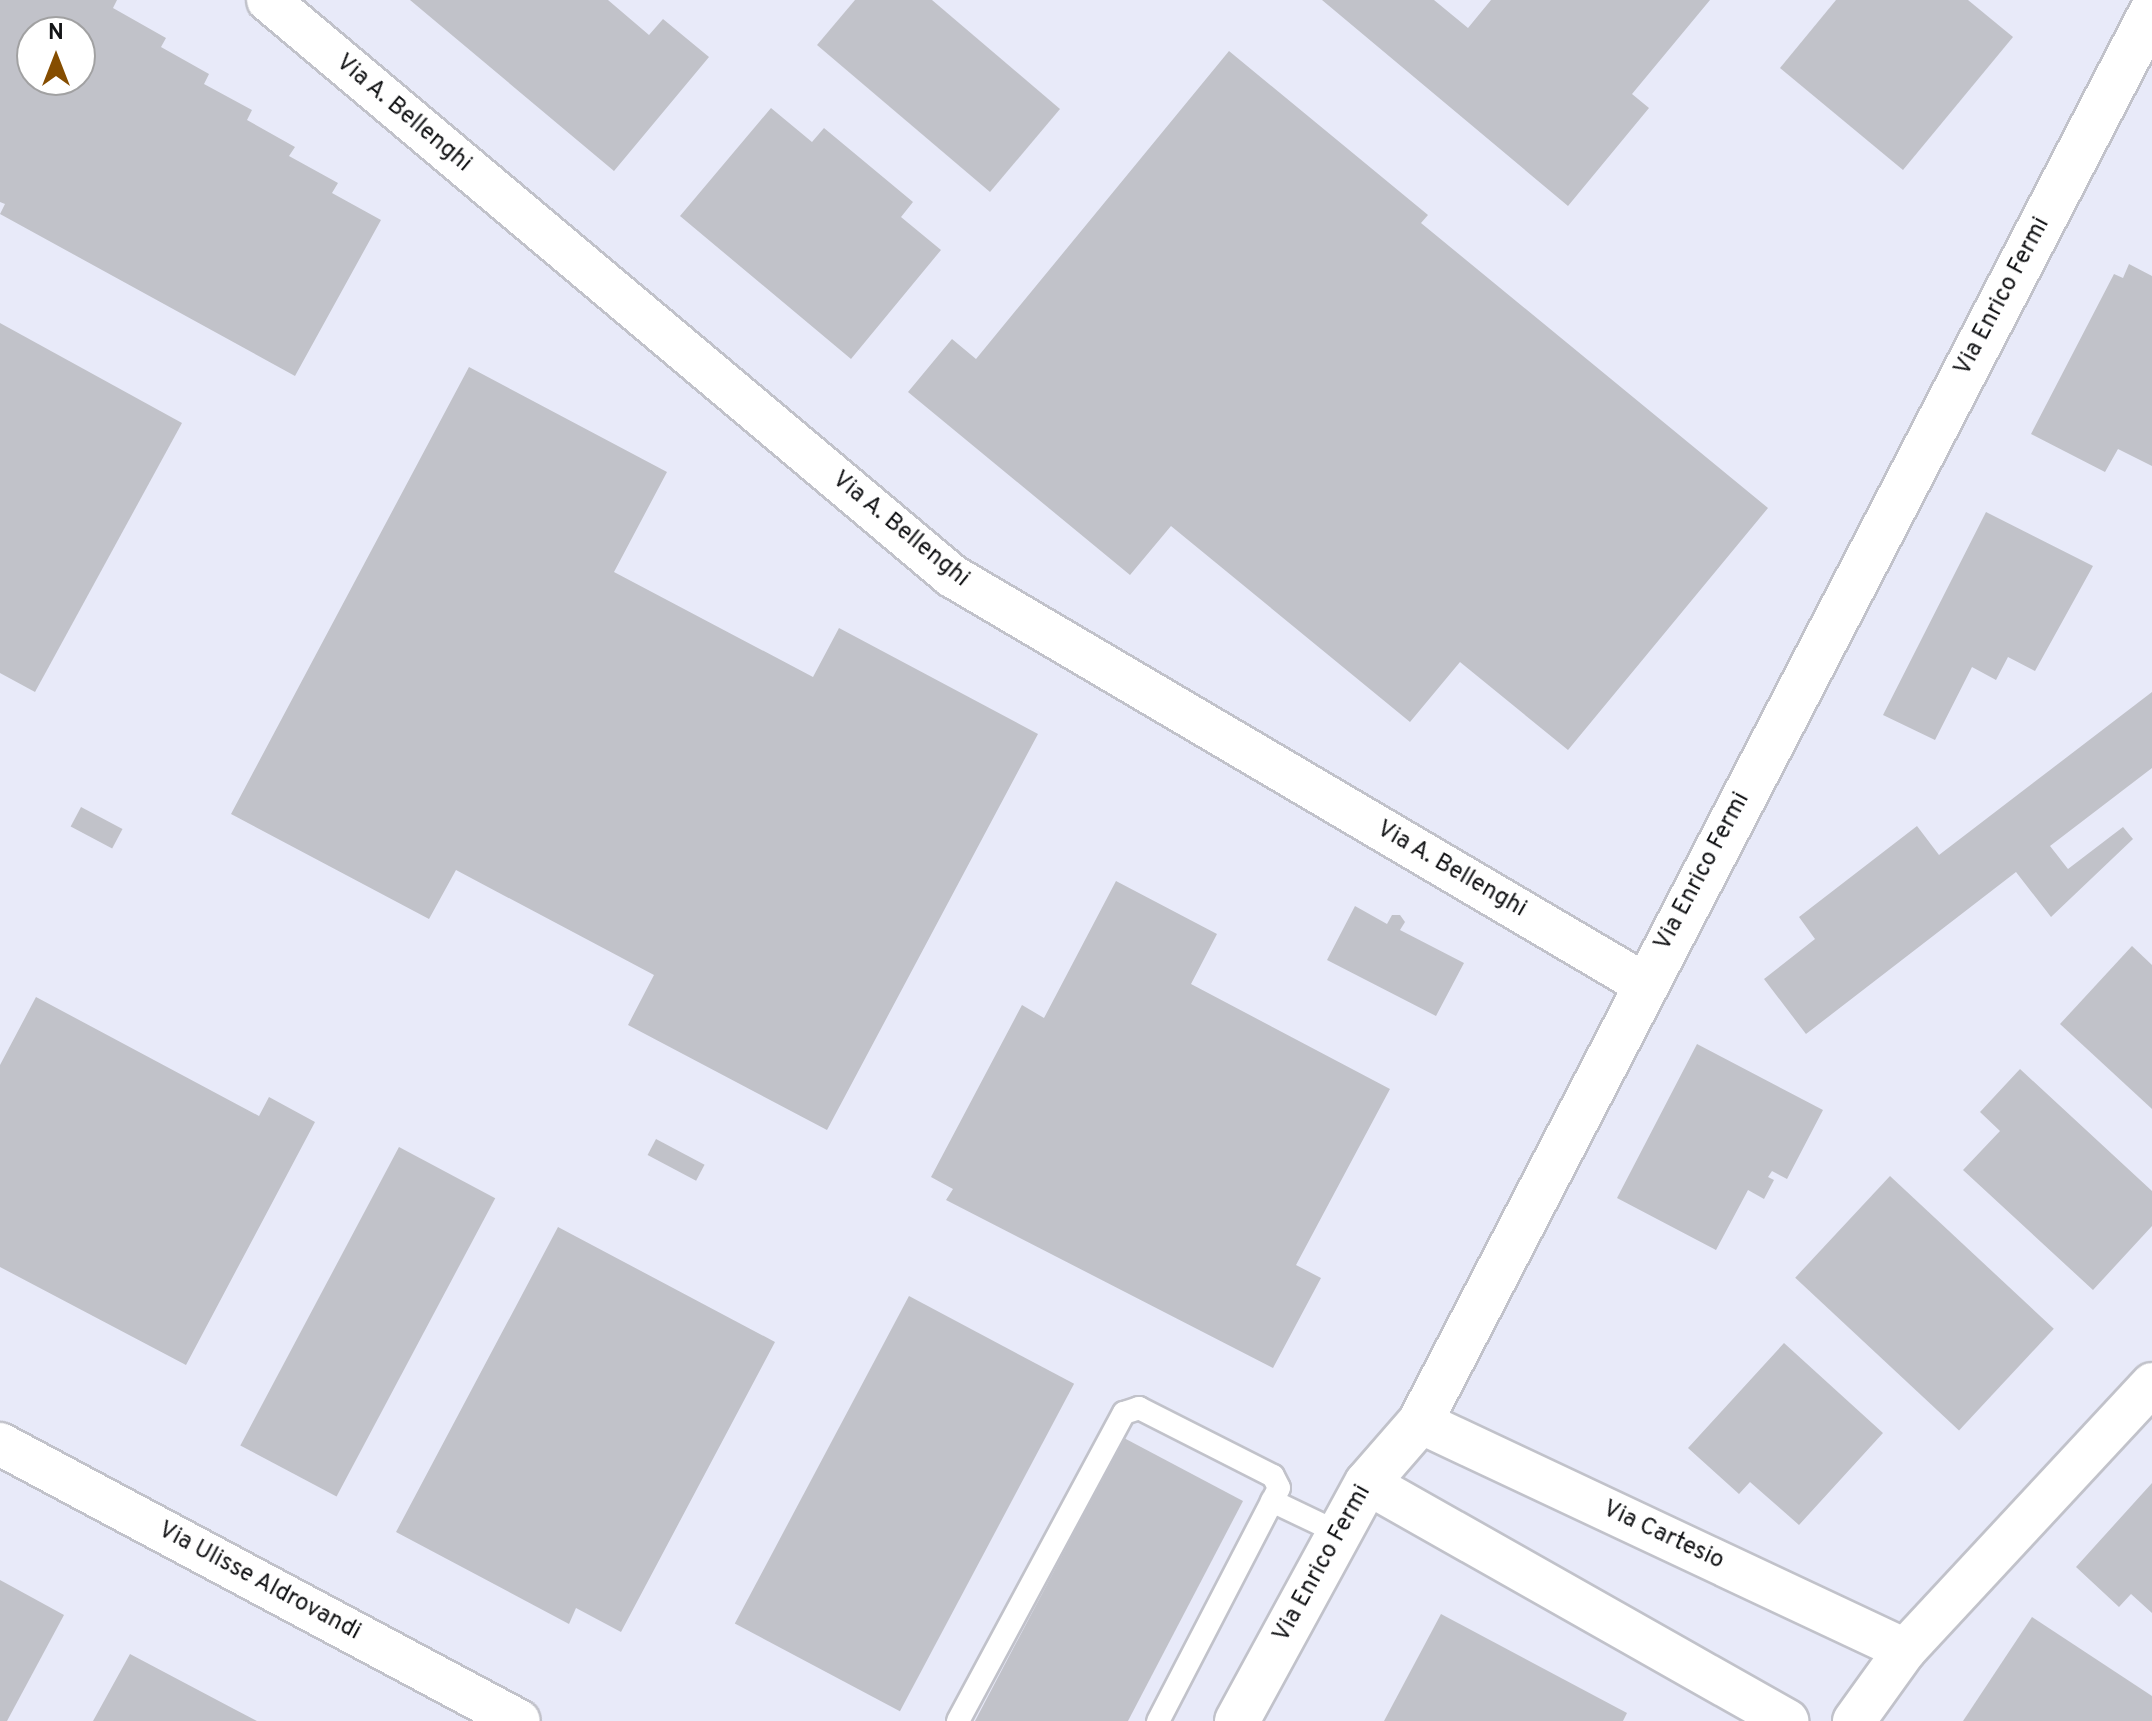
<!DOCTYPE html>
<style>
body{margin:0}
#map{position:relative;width:2152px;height:1721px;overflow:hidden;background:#f5f6fd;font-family:Overpass,sans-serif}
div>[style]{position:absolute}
.built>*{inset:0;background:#e8eaf9}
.building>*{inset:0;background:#c1c2c9;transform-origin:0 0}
.roads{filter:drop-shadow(2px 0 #c1c2ca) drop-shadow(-2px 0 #c1c2ca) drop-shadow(0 2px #c1c2ca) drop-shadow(0 -2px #c1c2ca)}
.service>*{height:22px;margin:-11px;padding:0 11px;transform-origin:11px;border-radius:11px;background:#fff}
.minor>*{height:42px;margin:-21px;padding:0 21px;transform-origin:21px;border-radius:21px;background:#fff}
.tertiary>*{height:44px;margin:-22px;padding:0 22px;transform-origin:22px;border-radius:22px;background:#fff}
span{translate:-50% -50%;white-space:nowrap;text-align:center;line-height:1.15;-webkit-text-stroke:8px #fff;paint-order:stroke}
.street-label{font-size:24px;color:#141517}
.north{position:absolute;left:16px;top:16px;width:80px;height:80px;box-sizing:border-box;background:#fff;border:2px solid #a1a1a2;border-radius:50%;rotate:0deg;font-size:22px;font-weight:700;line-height:32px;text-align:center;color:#141517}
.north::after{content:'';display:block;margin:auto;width:28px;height:36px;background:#854d00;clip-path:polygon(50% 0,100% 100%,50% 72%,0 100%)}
</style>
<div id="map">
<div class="built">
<div style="clip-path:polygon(evenodd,0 0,2152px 0,2152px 1721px,0 1721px,0 0,32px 32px,80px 32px,80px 80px,32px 80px,32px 32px)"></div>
</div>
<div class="building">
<div style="clip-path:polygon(evenodd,0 0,117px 0,113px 8px,166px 38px,161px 47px,209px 74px,204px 84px,252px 110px,247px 120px,295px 147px,289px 156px,338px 183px,332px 193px,381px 220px,295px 376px,0 214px,5px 204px,0 202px,0 0,32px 32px,80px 32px,80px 80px,32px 80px,32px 32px)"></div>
<div style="clip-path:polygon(410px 0,608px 0,649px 35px,663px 19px,709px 57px,614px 171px)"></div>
<div style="clip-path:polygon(855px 0,932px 0,1060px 109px,990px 192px,817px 45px)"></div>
<div style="clip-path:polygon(1322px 0,1434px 0,1468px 28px,1491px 0,1710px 0,1632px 94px,1649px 108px,1568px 206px)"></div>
<div style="clip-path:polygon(1836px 0,1968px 0,2013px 37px,1903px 170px,1780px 68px)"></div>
<div style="clip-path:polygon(1229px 51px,1428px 215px,1421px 223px,1768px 508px,1568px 750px,1460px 662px,1410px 722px,1171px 526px,1130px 575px,908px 392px,952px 339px,976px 359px)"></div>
<div style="clip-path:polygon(771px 108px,812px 142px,824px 128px,913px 202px,901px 217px,941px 250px,851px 359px,680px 216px)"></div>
<div style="clip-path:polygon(2129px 264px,2152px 276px,2152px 466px,2118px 449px,2105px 472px,2031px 434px,2114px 274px,2123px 278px)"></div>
<div style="clip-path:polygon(0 323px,182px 423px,35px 692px,0 673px)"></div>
<div style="clip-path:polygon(469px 367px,667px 472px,614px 572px,813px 677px,839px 628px,1038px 734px,827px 1130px,628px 1025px,654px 975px,456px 870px,429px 919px,231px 814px)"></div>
<div style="clip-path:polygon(1986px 512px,2093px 566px,2035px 671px,2008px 657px,1996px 680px,1972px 667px,1935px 740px,1883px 715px)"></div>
<div style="clip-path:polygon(2152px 692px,2152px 768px,2050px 846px,2068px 869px,2123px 827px,2133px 839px,2051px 917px,2016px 872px,1806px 1034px,1764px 979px,1815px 939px,1799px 917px,1917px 826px,1939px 855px)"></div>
<div style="left:81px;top:807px;width:47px;height:22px;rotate:28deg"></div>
<div style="clip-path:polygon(1116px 881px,1217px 934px,1191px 984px,1390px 1089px,1296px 1265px,1321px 1278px,1273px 1368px,946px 1200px,953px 1189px,931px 1177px,1022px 1005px,1044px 1018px)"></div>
<div style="clip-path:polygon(1355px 906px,1387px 924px,1392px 915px,1400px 915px,1405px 922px,1400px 930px,1464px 963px,1436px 1016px,1327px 960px)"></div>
<div style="clip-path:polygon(2132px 946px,2152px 965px,2152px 1109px,2060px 1024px)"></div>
<div style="clip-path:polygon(36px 997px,259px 1116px,269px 1097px,315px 1122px,186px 1365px,0 1267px,0 1065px)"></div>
<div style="clip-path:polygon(1697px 1044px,1823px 1110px,1787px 1179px,1772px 1171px,1768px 1177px,1774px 1180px,1764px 1199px,1748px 1190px,1716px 1250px,1617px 1198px)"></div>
<div style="clip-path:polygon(2020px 1069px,2152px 1191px,2152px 1226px,2093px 1290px,1963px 1170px,2000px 1131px,1980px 1112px)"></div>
<div style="left:656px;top:1139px;width:55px;height:18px;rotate:28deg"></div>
<div style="left:399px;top:1147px;width:109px;height:338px;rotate:28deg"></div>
<div style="left:1890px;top:1176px;width:224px;height:139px;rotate:43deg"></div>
<div style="clip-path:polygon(558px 1227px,775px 1342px,621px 1632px,576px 1608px,569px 1624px,396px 1532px)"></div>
<div style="left:909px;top:1296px;width:187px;height:371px;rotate:28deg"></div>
<div style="clip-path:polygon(1784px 1343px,1883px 1433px,1799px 1525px,1750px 1482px,1739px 1494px,1688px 1448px)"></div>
<div style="clip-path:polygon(1124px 1438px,1243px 1501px,1128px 1721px,975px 1721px)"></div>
<div style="clip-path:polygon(2152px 1483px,2152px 1613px,2131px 1594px,2119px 1607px,2076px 1567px)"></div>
<div style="clip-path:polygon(0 1580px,64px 1615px,7px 1721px,0 1721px)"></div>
<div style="clip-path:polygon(1441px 1614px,1627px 1713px,1623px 1721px,1384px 1721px)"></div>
<div style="clip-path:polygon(2032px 1617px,2152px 1696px,2152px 1721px,1963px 1721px)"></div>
<div style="clip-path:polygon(130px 1654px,234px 1709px,257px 1721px,93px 1721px)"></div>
</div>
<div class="roads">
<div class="service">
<div style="left:1272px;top:1501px;width:74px;rotate:25.5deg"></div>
<div style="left:958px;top:1721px;width:350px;rotate:-61.7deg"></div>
<div style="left:1124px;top:1413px;width:16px;rotate:-18deg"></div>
<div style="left:1139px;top:1408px;width:150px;rotate:26.9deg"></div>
<div style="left:1273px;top:1476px;width:13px;rotate:63deg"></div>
<div style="left:1279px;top:1488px;width:263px;rotate:117.4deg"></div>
</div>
<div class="minor">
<div style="left:268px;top:0;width:894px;rotate:40.1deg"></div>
<div style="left:952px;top:576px;width:803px;rotate:30.52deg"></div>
<div style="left:1420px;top:1422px;width:536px;rotate:25.18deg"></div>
<div style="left:0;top:1444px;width:588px;rotate:28.09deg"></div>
<div style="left:1367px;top:1483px;width:483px;rotate:29.5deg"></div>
<div style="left:1854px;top:1721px;width:87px;rotate:-54.3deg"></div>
<div style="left:1905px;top:1650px;width:363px;rotate:-47.1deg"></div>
</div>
<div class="tertiary">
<div style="left:1237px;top:1721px;width:271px;rotate:-61.4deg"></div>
<div style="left:1367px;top:1483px;width:81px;rotate:-49deg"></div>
<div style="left:1420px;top:1422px;width:1590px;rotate:-62.58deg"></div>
</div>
</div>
<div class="street-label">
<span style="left:403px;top:114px;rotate:40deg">Via A. Bellenghi</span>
<span style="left:2003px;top:297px;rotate:-62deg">Via Enrico Fermi</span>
<span style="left:900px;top:530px;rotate:39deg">Via A. Bellenghi</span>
<span style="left:1451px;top:870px;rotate:30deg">Via A. Bellenghi</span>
<span style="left:1703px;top:872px;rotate:-62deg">Via Enrico Fermi</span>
<span style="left:1663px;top:1536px;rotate:25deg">Via Cartesio</span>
<span style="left:1323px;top:1564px;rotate:-61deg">Via Enrico Fermi</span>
<span style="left:259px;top:1582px;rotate:28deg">Via Ulisse Aldrovandi</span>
</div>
<div class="north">N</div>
</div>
